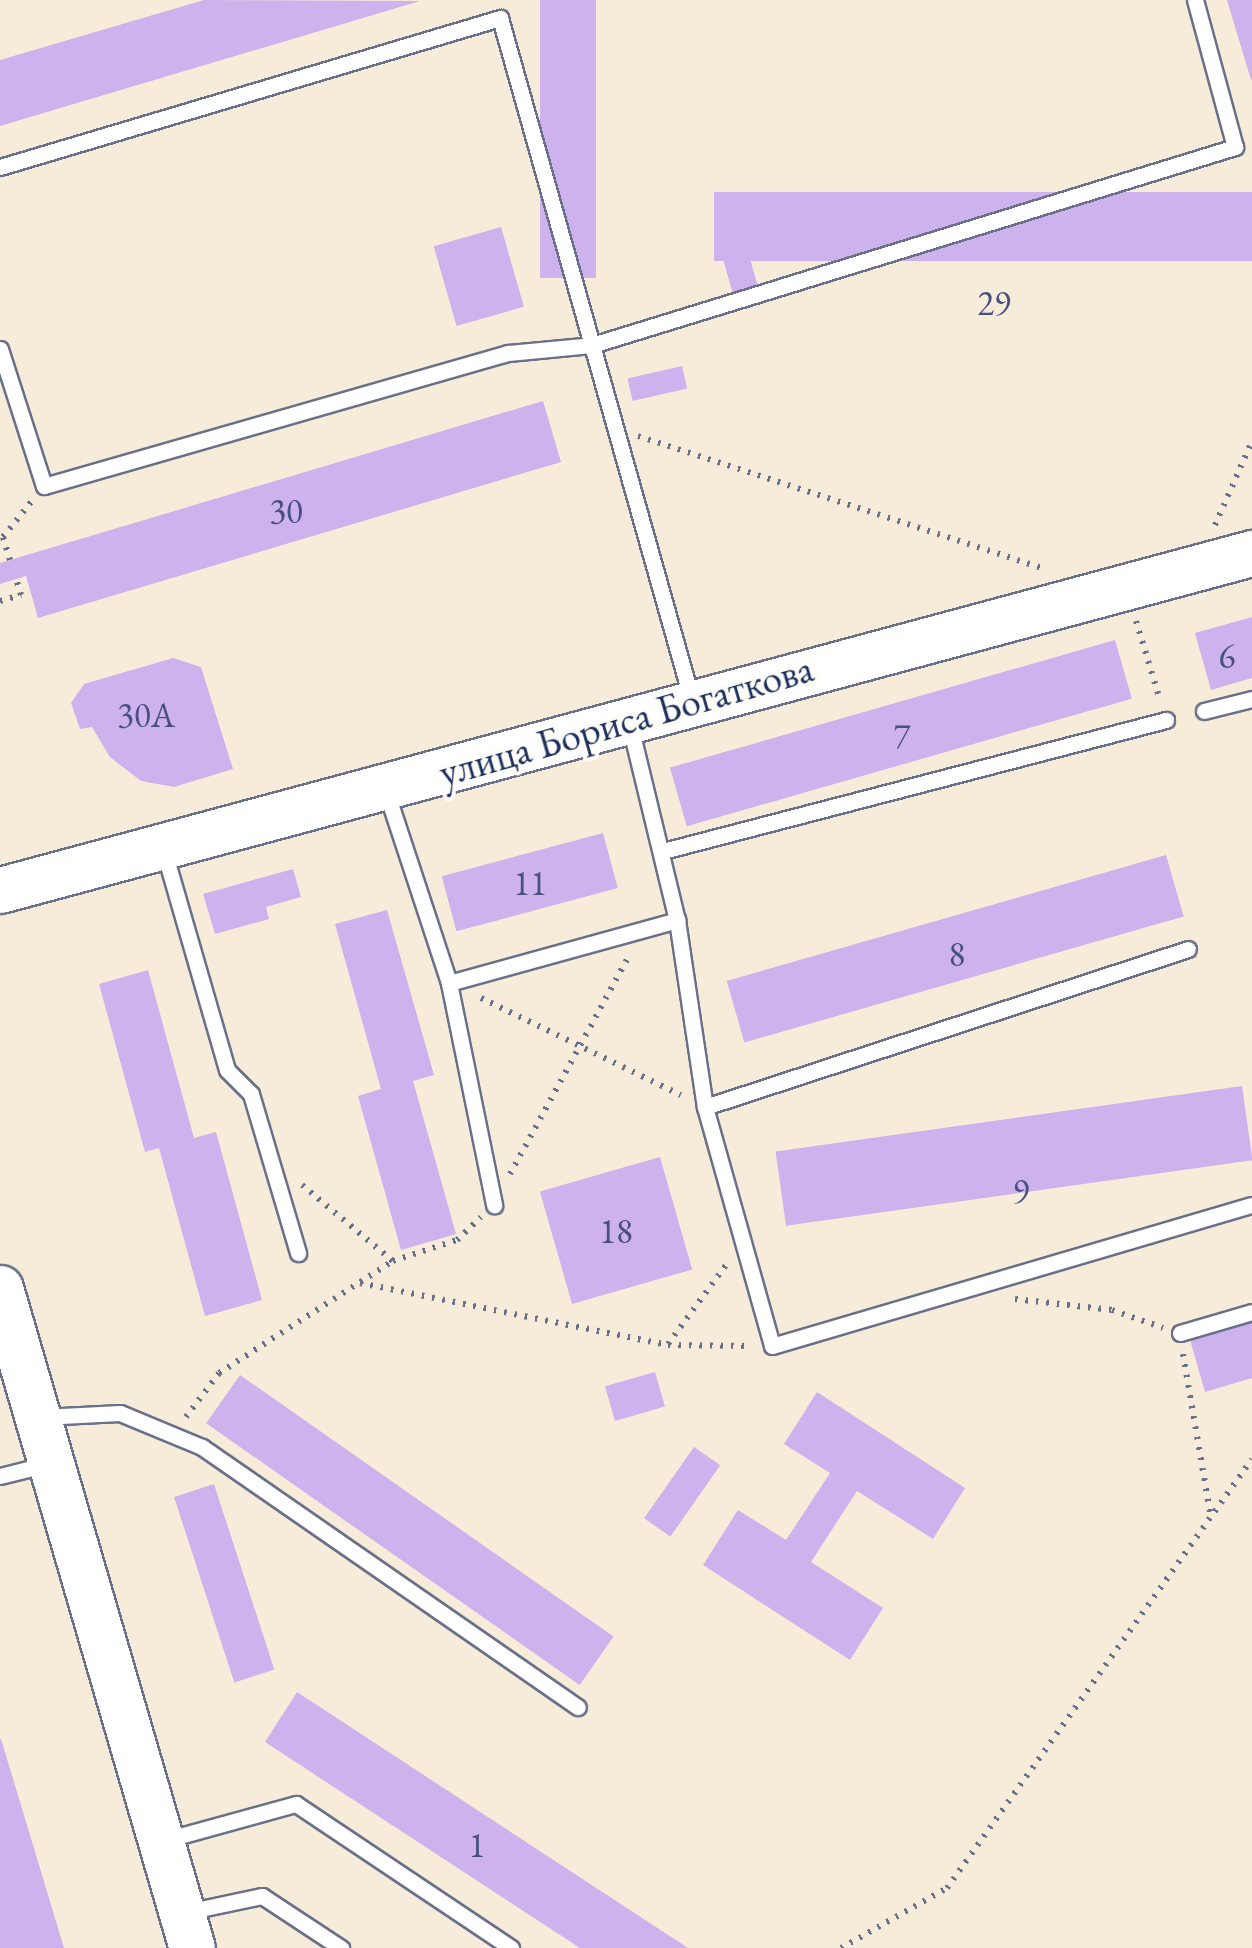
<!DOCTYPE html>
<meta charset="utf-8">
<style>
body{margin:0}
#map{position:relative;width:1252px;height:1948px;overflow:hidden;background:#f7ecd9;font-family:"EB Garamond",serif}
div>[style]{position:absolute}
.building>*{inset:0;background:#cdb2ed;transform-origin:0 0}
.path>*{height:6px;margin-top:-3px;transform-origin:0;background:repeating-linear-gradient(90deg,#687189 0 2.5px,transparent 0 10.5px)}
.roads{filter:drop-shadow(2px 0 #687189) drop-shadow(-2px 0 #687189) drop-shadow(0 2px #687189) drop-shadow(0 -2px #687189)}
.lane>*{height:15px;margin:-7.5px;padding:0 7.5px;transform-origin:7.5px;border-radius:7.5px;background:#fff}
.secondary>*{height:45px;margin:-22.5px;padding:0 22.5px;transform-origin:22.5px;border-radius:22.5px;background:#fff}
span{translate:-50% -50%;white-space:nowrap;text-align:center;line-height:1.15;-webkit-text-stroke:8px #fdfcf7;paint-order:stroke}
.number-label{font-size:35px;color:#485082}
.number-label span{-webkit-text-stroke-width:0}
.street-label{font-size:40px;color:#1b2f5e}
</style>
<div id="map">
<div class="building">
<div style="clip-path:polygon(204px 0,420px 1px,0 126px,0 60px)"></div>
<div style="left:540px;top:0;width:56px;height:278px"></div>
<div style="clip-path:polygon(1227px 0,1252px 0,1252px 79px,1251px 80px)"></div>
<div style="left:1252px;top:192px;width:69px;height:538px;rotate:90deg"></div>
<div style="left:501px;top:227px;width:83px;height:70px;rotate:74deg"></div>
<div style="left:744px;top:238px;width:50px;height:26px;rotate:74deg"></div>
<div style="left:682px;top:366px;width:23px;height:56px;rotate:77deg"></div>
<div style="clip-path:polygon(543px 401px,561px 462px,38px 618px,26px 576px,0 584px,0 563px)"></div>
<div style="clip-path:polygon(1252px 617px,1252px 678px,1211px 690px,1195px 633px)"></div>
<div style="left:1115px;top:640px;width:61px;height:463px;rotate:74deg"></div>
<div style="clip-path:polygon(173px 658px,201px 667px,233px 769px,174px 787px,141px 781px,110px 757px,92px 727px,80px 729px,71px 703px,84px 684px)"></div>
<div style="left:603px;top:833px;width:57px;height:167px;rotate:75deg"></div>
<div style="left:1166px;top:855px;width:64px;height:457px;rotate:74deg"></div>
<div style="clip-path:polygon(293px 869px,301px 897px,266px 907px,269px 919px,215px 934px,203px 894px)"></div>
<div style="clip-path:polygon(387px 910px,434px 1075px,413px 1081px,456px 1234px,401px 1250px,358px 1096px,381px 1089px,335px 924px)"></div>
<div style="clip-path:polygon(148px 970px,194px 1138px,216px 1132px,262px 1300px,205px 1316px,159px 1148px,145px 1152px,99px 984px)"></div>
<div style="left:1242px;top:1086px;width:75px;height:471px;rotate:82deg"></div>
<div style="left:660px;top:1157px;width:117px;height:125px;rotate:74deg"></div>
<div style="clip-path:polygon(1252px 1318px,1252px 1378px,1205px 1392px,1189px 1336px)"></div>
<div style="left:655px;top:1372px;width:36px;height:52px;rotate:74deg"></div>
<div style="left:240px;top:1375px;width:456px;height:59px;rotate:35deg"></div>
<div style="clip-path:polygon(817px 1392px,965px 1488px,933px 1539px,857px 1491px,811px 1562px,883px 1608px,850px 1660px,703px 1565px,738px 1510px,786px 1540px,830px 1473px,784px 1444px)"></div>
<div style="left:694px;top:1447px;width:32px;height:87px;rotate:35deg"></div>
<div style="left:214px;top:1484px;width:195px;height:42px;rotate:72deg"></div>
<div style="clip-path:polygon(297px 1692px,688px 1948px,580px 1948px,265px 1742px)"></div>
<div style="clip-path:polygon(0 1739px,1px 1739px,64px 1948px,0 1948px)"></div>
</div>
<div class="path">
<div style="left:638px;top:436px;width:427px;rotate:18.1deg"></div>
<div style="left:1215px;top:525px;width:92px;rotate:-66.2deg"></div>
<div style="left:10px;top:560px;width:24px;rotate:-107deg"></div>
<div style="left:3px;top:537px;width:45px;rotate:-51.3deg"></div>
<div style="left:0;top:601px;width:22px;rotate:-16deg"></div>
<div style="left:21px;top:595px;width:17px;rotate:-107deg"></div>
<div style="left:1136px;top:621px;width:83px;rotate:73.1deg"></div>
<div style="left:481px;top:998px;width:222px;rotate:25.9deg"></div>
<div style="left:510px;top:1174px;width:248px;rotate:-61.4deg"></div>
<div style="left:302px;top:1185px;width:119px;rotate:39.9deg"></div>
<div style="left:360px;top:1283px;width:314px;rotate:11.4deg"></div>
<div style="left:668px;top:1345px;width:83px;rotate:0.7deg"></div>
<div style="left:1015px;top:1299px;width:98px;rotate:6.5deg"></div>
<div style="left:1112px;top:1310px;width:54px;rotate:19.4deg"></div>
<div style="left:668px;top:1344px;width:98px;rotate:-53.7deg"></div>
<div style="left:1183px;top:1354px;width:165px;rotate:80.3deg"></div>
<div style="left:186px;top:1417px;width:55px;rotate:-53.1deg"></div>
<div style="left:219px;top:1373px;width:207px;rotate:-32.8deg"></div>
<div style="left:393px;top:1261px;width:67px;rotate:-18.2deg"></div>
<div style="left:457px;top:1240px;width:33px;rotate:-44deg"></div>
<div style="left:841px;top:1948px;width:122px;rotate:-29.5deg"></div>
<div style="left:947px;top:1888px;width:526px;rotate:-54.59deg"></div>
</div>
<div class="roads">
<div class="lane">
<div style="left:0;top:167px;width:522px;rotate:-16.59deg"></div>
<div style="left:500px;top:18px;width:705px;rotate:74.29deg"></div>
<div style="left:0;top:349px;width:144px;rotate:72.2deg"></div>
<div style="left:44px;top:486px;width:483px;rotate:-16deg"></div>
<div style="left:508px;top:353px;width:84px;rotate:-5.4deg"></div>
<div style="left:592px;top:345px;width:673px;rotate:-17.12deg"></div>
<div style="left:1235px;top:147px;width:152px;rotate:-105.2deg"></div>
<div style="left:1204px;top:711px;width:49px;rotate:-14deg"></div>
<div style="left:630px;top:726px;width:200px;rotate:76.4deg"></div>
<div style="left:677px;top:920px;width:189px;rotate:81.5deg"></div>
<div style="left:705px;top:1107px;width:248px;rotate:74.3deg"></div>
<div style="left:772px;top:1346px;width:499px;rotate:-16.4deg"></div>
<div style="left:385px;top:788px;width:205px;rotate:71.8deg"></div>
<div style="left:449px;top:983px;width:227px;rotate:78.5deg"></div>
<div style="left:163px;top:848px;width:231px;rotate:73.9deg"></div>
<div style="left:227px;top:1070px;width:34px;rotate:45deg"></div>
<div style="left:251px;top:1094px;width:166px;rotate:73.5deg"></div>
<div style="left:663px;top:851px;width:520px;rotate:-14.6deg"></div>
<div style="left:449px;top:983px;width:237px;rotate:-15.4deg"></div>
<div style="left:705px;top:1107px;width:508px;rotate:-18.11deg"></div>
<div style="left:1180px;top:1333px;width:75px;rotate:-16.3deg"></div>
<div style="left:41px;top:1417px;width:79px;rotate:-2.9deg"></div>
<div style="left:120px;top:1413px;width:89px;rotate:22.5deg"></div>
<div style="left:202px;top:1447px;width:457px;rotate:34.7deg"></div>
<div style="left:0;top:1476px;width:49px;rotate:-14deg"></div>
<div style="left:165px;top:1840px;width:136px;rotate:-15.4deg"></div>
<div style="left:296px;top:1804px;width:259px;rotate:33.8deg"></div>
<div style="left:186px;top:1912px;width:78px;rotate:-11.9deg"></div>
<div style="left:262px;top:1896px;width:95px;rotate:33.4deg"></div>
</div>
<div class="secondary">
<div style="left:0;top:890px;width:1297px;rotate:-15.07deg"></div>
<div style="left:0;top:1288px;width:687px;rotate:73.78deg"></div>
</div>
</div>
<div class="number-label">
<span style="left:994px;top:303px">29</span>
<span style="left:286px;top:511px">30</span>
<span style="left:1227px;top:656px">6</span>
<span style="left:146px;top:715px">30А</span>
<span style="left:902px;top:736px">7</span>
<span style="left:530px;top:883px">11</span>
<span style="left:957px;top:954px">8</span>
<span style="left:1021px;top:1191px">9</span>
<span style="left:616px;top:1231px">18</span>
<span style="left:477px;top:1845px">1</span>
</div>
<div class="street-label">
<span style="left:626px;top:720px;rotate:-16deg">улица Бориса Богаткова</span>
</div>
</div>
